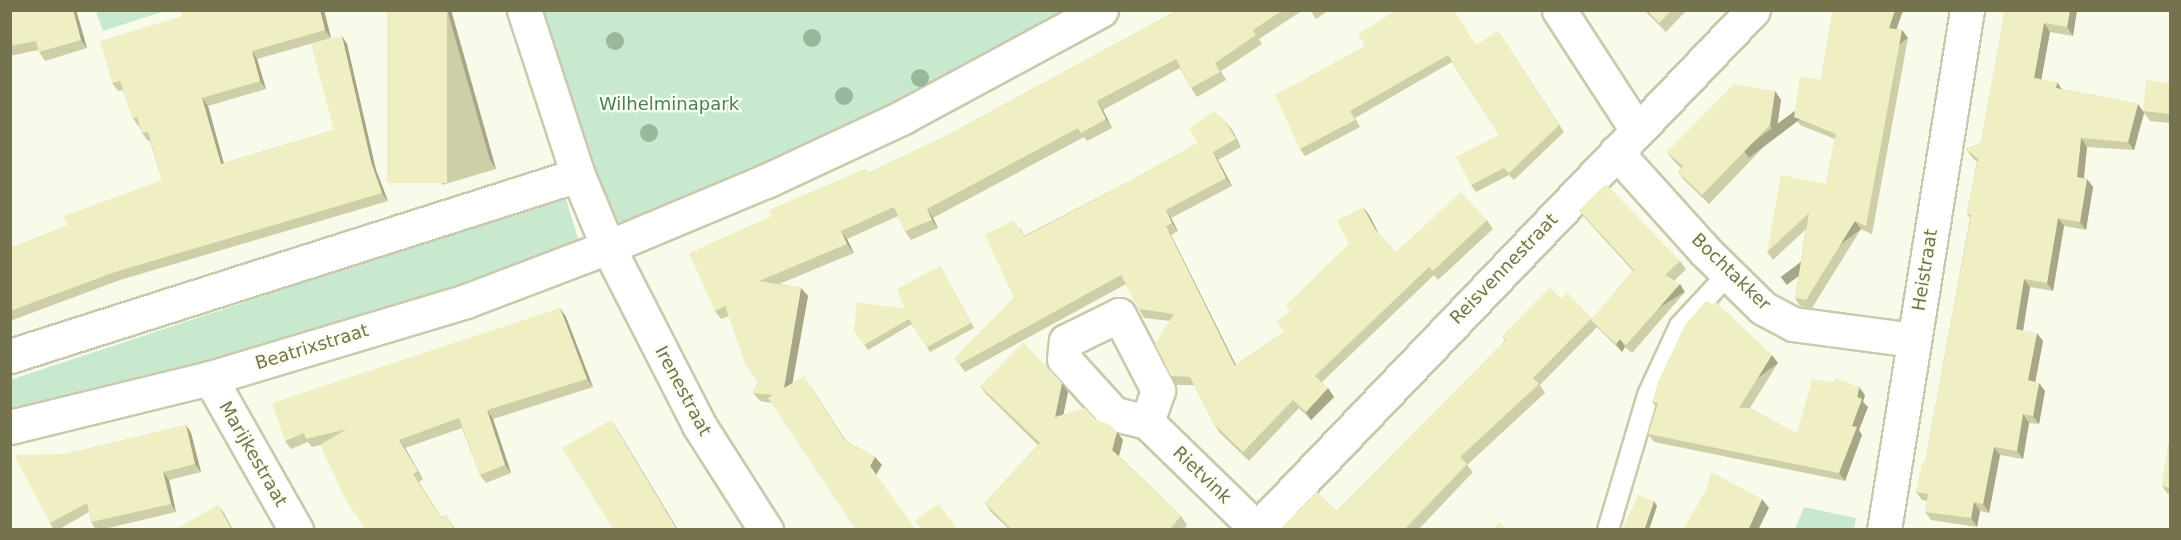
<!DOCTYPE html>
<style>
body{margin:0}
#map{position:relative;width:2181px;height:540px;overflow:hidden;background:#f8fbea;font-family:"DejaVu Sans",sans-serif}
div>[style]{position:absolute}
.green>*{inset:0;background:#c8e9ce}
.roads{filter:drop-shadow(2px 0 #c9caad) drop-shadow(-2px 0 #c9caad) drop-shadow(0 2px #c9caad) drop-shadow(0 -2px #c9caad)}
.service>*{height:20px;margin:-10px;padding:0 10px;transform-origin:10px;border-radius:10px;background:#fff}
.minor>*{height:33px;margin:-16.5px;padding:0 16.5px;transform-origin:16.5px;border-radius:16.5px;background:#fff}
.trees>*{width:18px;height:18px;margin:-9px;border-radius:50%;background:#98b79b}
.wall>*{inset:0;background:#cecea8}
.shaded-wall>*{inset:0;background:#a7a788;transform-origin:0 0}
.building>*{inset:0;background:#efefc3;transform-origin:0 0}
span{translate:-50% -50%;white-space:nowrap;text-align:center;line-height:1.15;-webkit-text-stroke:4.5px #fbfef0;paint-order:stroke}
.park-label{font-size:18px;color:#49805a}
.street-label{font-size:18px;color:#75734e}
.frame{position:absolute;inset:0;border:12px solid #75734e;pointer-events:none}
</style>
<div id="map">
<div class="green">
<div style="clip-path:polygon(168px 10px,103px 31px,96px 11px,96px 10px)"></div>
<div style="clip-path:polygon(538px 11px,1075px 11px,882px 115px,620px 225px,591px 166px)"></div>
<div style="clip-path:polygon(565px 196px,581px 248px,306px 337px,11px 409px,10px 380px)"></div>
<div style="clip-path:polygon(1804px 507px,1856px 518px,1854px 529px,1795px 529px)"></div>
</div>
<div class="roads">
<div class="service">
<div style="left:1608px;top:530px;width:141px;rotate:-73.5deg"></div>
<div style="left:1648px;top:395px;width:76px;rotate:-65.1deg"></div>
<div style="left:1680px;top:326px;width:72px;rotate:-47.2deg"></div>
</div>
<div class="minor">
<div style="left:524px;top:10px;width:174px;rotate:71.9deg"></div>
<div style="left:578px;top:175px;width:78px;rotate:67.4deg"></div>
<div style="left:608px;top:247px;width:171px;rotate:-22.7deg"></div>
<div style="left:766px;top:181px;width:151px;rotate:-25deg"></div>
<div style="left:903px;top:117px;width:225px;rotate:-28.4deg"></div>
<div style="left:1559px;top:10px;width:143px;rotate:57deg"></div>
<div style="left:1616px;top:152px;width:133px;rotate:48deg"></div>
<div style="left:1705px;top:251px;width:81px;rotate:44.5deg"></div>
<div style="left:1763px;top:308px;width:34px;rotate:28deg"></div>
<div style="left:1793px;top:324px;width:121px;rotate:7.6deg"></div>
<div style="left:10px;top:356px;width:596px;rotate:-17.68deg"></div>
<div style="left:210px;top:378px;width:175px;rotate:60.5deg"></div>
<div style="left:1147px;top:422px;width:34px;rotate:-166deg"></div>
<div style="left:1114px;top:414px;width:74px;rotate:-132.3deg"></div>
<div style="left:1064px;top:359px;width:18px;rotate:-84deg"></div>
<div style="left:1066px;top:341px;width:59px;rotate:-26.1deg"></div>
<div style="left:1119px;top:315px;width:85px;rotate:62.5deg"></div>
<div style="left:1158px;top:390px;width:34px;rotate:109deg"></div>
<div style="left:1147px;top:422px;width:153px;rotate:44.2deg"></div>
<div style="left:10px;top:427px;width:206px;rotate:-13.8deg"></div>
<div style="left:210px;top:378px;width:267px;rotate:-16.7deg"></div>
<div style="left:466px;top:301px;width:152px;rotate:-20.8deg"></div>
<div style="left:608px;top:247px;width:200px;rotate:62.9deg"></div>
<div style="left:699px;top:425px;width:125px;rotate:57.5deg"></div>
<div style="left:1256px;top:530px;width:719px;rotate:-46.3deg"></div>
<div style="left:1884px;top:530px;width:527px;rotate:-80.93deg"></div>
</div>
</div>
<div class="trees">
<div style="left:812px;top:38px"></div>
<div style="left:615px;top:41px"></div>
<div style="left:920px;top:78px"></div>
<div style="left:844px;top:96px"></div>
<div style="left:649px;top:133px"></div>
</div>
<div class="wall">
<div style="clip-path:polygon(10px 10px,76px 10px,87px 48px,45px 61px,38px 50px,10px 56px)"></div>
<div style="clip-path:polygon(182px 10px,324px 10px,331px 38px,257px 59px,266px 89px,208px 106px,224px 163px,334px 130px,342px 36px,347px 44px,376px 170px,388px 201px,120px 280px,10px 321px,10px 248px,67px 226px,162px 180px,150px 141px,148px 141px,142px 133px,139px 126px,138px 126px,133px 118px,123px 90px,118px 91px,112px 83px,183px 16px)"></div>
<div style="clip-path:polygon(387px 10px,451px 10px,496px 169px,442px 185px,436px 176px)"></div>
<div style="clip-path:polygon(1178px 10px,1303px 10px,1259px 39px,1262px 44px,1221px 71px,1226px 80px,1197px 97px,1191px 88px,1180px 68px,1103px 110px,1112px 128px,1087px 141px,1084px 137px,933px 218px,938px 228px,911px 240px,905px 231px,898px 216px,847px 239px,854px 253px,779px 284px,801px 288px,808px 296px,792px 383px,810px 385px,846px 441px,875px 457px,882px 465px,771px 403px,760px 401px,753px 393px,758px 382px,729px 316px,721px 319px,715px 311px,772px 216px,865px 169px,868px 173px,948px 135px)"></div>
<div style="clip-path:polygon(1310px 10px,1329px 10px,1316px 19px)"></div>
<div style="clip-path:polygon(1644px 10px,1687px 10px,1666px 32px)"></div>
<div style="clip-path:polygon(1833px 10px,1903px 10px,1897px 29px,1902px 30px,1908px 38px,1872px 234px,1861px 229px,1812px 308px,1800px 306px,1795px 298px,1806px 229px,1773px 260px,1767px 252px,1826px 184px,1835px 139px,1800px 125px,1794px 117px,1821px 80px)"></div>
<div style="clip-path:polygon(2005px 10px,2077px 10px,2073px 36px,2050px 32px,2041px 79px,2062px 89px,2138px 104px,2143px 111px,2170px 83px,2170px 123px,2150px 121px,2144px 113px,2134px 150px,2087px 147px,2084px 178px,2087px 179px,2093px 187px,2086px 230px,2064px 226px,2053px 291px,2030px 287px,2023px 330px,2043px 341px,2035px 382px,2045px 391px,2039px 424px,2029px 423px,2023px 459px,2000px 455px,1989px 513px,1980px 511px,1977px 527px,1931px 520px,1925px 512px,1927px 501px,1922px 500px,1916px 492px,1925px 463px,1970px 218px,1967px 214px,1977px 162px,1972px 157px,1966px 149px,1981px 143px)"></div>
<div style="clip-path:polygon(1498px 31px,1564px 132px,1514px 180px,1509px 175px,1476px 192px,1471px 185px,1499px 135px,1452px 62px,1355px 118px,1360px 127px,1305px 156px,1300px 149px,1365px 46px,1477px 45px)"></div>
<div style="clip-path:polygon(1775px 91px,1781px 100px,1776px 134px,1709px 204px,1684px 180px,1678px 172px,1681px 168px,1674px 161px,1667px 152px)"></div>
<div style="clip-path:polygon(1226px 122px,1241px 147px,1218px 160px,1232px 186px,1171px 218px,1178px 231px,1171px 235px,1236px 365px,1284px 332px,1290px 312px,1349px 244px,1363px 207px,1369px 215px,1378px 233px,1396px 252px,1487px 220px,1493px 229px,1438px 280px,1434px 275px,1322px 382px,1334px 397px,1311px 420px,1299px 408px,1249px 461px,1220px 433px,1214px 424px,1194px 385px,1177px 385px,1171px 376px,1170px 321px,1144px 318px,1139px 309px,1126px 284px,965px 372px,955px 358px,1014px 298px,1020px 228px,1024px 236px,1128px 182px,1198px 143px)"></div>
<div style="clip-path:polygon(1579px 210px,1680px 261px,1686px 269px,1674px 281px,1685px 292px,1632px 353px,1625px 347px,1622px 352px,1597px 327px,1540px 385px,1545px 393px,1467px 465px,1473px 472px,1418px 530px,1279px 530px,1337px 511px,1505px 341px,1502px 336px,1561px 299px,1567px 293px,1592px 319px,1633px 271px,1585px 218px)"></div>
<div style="clip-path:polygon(940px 266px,974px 328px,930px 352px,912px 324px,868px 350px,854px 330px,905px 309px)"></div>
<div style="clip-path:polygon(560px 308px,566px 317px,593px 387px,493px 419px,511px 473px,486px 483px,480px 475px,462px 428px,405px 448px,423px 479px,419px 482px,441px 517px,446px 515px,456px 530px,366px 530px,321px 445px,312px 447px,308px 442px,291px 449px,285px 441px)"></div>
<div style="clip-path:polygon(1778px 363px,1750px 408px,1797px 434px,1865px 395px,1863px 402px,1868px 407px,1859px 430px,1862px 435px,1845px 481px,1654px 442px,1648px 434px,1657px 408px,1652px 402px)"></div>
<div style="clip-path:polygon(1062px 383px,1068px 392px,1063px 415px,1095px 419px,1117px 432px,1123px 440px,1119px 456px,1181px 516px,1187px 525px,1183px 530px,1010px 530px,991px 512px,985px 503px,1038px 445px,986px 394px,980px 386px)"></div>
<div style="clip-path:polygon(186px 425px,191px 433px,201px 472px,169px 480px,176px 512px,100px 530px,96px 530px,91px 522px,89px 512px,58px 530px,54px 530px,50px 523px,66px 454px)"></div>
<div style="clip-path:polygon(2170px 437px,2170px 494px,2167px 493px,2162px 486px)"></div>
</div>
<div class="shaded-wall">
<div style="clip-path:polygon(73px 10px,76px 10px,87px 48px,81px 40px)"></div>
<div style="clip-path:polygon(320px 10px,324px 10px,331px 38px,325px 30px)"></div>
<div style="clip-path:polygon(447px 10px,451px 10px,496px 169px,490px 160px)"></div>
<div style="clip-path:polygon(1895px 10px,1903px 10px,1894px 36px,1889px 28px)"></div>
<div style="clip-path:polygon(2070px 10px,2077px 10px,2073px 36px,2067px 27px)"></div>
<div style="clip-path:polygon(2044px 23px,2050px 32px,2040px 87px,2034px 78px)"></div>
<div style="left:1902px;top:30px;width:10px;height:199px;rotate:53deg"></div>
<div style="clip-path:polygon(342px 36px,347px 44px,376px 170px,388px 201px,382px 193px,371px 162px)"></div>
<div style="clip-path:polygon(252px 51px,257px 59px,266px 89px,260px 81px)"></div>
<div style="clip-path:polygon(2057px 82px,2063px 91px,2056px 88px)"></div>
<div style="clip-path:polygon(1775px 91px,1781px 100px,1776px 134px,1770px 125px)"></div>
<div style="clip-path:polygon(202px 98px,208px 106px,226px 172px,221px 164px)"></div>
<div style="clip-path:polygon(1097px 101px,1103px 110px,1112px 128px,1106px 119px)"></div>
<div style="clip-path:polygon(2138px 104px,2144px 113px,2134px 150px,2128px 142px)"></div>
<div style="clip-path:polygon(1226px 122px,1232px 130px,1241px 147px,1236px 139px)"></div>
<div style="clip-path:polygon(2081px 138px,2087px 147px,2083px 186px,2077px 177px)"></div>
<div style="clip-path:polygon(1213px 152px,1218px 160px,1232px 186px,1226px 178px)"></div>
<div style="clip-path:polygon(2087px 179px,2093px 187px,2086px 230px,2080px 222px)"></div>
<div style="clip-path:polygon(1363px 207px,1369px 215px,1381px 238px,1375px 229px)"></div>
<div style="clip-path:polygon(927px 209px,933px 218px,938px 228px,932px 220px)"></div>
<div style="clip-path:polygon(1166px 210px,1171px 218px,1178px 231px,1172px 223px)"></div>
<div style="clip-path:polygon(2058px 218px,2064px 226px,2053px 291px,2047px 283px)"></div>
<div style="left:1855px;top:221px;width:10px;height:93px;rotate:53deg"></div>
<div style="clip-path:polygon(1166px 226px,1171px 235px,1240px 374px,1235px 366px)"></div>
<div style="clip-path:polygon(841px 231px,847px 239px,854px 253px,847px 244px)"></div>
<div style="clip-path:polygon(2024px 279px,2030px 287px,2022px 337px,2016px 329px)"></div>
<div style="left:1680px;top:284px;width:9px;height:81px;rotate:58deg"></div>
<div style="clip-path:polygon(801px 288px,808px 296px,790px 397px,784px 388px)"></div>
<div style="clip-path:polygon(560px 308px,566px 317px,593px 387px,587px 379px)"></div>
<div style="clip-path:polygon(2037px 333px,2043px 341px,2034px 389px,2028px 380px)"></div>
<div style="clip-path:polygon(1620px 339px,1625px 347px,1622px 352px,1616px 344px)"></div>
<div style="left:1772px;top:355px;width:10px;height:62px;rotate:53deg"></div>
<div style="clip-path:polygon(1062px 383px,1068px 392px,1061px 426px,1055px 417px)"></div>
<div style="clip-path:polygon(2039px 383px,2045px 391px,2039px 424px,2033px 416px)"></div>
<div style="clip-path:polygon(1859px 387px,1865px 395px,1863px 402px,1868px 407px,1859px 430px,1862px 435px,1845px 481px,1839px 473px,1852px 426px)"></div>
<div style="clip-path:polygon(1328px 388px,1334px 397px,1311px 420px,1306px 412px)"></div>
<div style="clip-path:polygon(487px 410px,493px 419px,511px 473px,505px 465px)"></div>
<div style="clip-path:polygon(2023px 414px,2029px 423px,2023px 459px,2017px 451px)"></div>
<div style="clip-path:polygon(611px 420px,617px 429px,678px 530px,677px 530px)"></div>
<div style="clip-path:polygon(186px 425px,191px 433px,201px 472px,195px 464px)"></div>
<div style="clip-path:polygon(1117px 432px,1123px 440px,1118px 459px,1112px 450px)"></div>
<div style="clip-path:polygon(399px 440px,405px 448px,423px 479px,418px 471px)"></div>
<div style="clip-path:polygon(1994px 447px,2000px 455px,1989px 513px,1983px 504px)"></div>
<div style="clip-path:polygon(875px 457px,882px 465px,876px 475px,870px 466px)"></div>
<div style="clip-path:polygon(163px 472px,169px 480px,176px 512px,171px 504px)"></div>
<div style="clip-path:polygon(1762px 499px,1769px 508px,1758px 530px,1748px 530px)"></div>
<div style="clip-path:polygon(1654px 501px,1657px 506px,1649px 530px,1644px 530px)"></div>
<div style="clip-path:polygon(1974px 502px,1980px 511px,1977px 527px,1971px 518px)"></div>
<div style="clip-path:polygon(218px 505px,223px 512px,233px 530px,232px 530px)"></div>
</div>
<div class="building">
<div style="clip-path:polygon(10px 10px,73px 10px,81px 40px,39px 52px,36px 41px,10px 46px)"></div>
<div style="clip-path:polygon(182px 10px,320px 10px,325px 30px,252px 51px,260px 81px,202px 98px,221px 164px,334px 130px,311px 44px,342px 36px,371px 162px,382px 193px,115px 272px,10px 311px,10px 248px,67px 226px,64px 216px,162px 180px,148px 132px,142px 133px,137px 117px,133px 118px,120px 81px,112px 83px,100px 41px,183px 16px)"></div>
<div style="left:387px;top:10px;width:60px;height:173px"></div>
<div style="clip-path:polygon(1178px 10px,1283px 10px,1253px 30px,1256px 35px,1215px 63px,1220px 72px,1191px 88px,1176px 59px,1097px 101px,1106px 119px,1081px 133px,1078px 128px,927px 209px,932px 220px,905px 231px,894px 207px,841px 231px,847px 244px,759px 281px,801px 288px,784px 388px,804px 376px,845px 441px,875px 457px,870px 466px,916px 530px,856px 530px,768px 398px,773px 395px,753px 393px,758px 382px,746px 366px,725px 306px,715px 311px,689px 253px,772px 216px,769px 210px,865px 169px,867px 173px,948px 135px)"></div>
<div style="clip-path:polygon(1397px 10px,1454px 10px,1476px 45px,1498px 31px,1559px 125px,1509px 173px,1504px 168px,1471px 185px,1456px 157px,1499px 135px,1448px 55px,1350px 111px,1355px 120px,1300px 149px,1275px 95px,1365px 46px,1358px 34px)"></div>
<div style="clip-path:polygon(1647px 10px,1672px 10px,1659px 23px)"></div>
<div style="clip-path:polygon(1833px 10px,1895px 10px,1889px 28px,1902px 30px,1866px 226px,1855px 221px,1806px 300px,1795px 298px,1809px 213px,1767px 252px,1781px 175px,1826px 184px,1836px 134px,1794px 117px,1800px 76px,1821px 80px)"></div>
<div style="clip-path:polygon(2005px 10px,2070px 10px,2067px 27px,2044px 23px,2034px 78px,2057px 82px,2056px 88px,2138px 104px,2128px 142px,2081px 138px,2077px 177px,2087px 179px,2080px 222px,2058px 218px,2047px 283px,2024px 279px,2016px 329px,2037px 333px,2028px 380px,2039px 383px,2033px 416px,2023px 414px,2017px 451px,1994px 447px,1983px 504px,1974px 502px,1971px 518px,1925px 512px,1928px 494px,1916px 492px,1922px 463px,1925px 463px,1971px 215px,1967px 214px,1978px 159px,1966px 149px,1981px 143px)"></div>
<div style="clip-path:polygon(2146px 80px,2170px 83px,2170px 114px,2143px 111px)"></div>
<div style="clip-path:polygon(1734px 84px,1775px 91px,1770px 125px,1702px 195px,1678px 172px,1683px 166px,1667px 152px)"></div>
<div style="clip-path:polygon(1214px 111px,1226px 122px,1236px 139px,1213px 152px,1226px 178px,1166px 210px,1172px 223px,1166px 226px,1235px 366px,1284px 332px,1276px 321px,1290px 312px,1286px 305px,1349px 244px,1337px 221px,1363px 207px,1375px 229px,1396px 252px,1461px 192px,1487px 220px,1433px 271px,1429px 267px,1315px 376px,1328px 388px,1306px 412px,1293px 400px,1243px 452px,1214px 424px,1190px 377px,1171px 376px,1155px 344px,1174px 314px,1139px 309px,1121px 275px,960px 364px,955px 358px,1014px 298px,985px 235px,1014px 220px,1024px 237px,1128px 182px,1198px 143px,1189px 128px)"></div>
<div style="clip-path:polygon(1606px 184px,1680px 261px,1665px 275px,1680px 284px,1626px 345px,1620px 339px,1616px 344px,1591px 320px,1634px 270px,1579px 210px)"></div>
<div style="clip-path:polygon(940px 266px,971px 323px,927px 347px,909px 319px,864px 345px,854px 330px,857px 302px,905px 309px,897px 289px)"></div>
<div style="clip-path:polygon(1550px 287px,1561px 299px,1567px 293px,1592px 318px,1533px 378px,1539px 384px,1460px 457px,1467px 464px,1404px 530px,1355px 530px,1354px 528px,1352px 530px,1279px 530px,1317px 492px,1337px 511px,1506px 340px,1502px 336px)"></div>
<div style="clip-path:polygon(1706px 301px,1713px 305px,1716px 302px,1772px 355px,1739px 408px,1751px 408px,1797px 434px,1812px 379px,1833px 383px,1835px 378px,1859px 387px,1857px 397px,1862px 399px,1852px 426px,1857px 427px,1839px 473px,1648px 434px,1658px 403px,1652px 402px,1658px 382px,1685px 325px)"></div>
<div style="clip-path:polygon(560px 308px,587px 379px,487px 410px,505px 465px,480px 475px,459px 418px,399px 440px,418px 471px,413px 474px,441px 518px,446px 515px,455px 530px,366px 530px,346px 500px,320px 445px,347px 429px,306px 439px,304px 433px,285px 441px,272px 403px)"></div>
<div style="clip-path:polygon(1023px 342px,1062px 383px,1055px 417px,1085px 408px,1095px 419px,1110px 425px,1117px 432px,1112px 450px,1181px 516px,1169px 530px,1012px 530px,985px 503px,1040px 443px,980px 386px)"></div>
<div style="clip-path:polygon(611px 420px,677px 530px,614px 530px,562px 448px)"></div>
<div style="clip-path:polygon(186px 425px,195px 464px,163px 472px,171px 504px,91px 522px,87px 503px,50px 523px,14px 455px,66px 454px)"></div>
<div style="clip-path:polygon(2170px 437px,2170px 488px,2162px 486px)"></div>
<div style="clip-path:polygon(1711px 472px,1762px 499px,1748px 530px,1683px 530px,1706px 490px)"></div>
<div style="clip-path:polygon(1638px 495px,1654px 501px,1644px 530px,1622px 530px)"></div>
<div style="clip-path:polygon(938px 504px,958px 530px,923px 530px,915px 521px)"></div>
<div style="clip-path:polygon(218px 505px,232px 530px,176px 530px,176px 529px)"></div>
<div style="clip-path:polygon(1499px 522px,1506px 530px,1493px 530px)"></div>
</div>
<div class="park-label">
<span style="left:669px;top:104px">Wilhelminapark</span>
</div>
<div class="street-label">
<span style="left:1504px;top:269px;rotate:-46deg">Reisvennestraat</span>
<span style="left:1925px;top:270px;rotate:-81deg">Heistraat</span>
<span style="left:1731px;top:272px;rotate:44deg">Bochtakker</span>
<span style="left:312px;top:347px;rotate:-17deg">Beatrixstraat</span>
<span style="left:683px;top:391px;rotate:62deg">Irenestraat</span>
<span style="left:253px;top:454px;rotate:60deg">Marijkestraat</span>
<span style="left:1202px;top:475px;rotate:44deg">Rietvink</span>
</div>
<div class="frame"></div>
</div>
